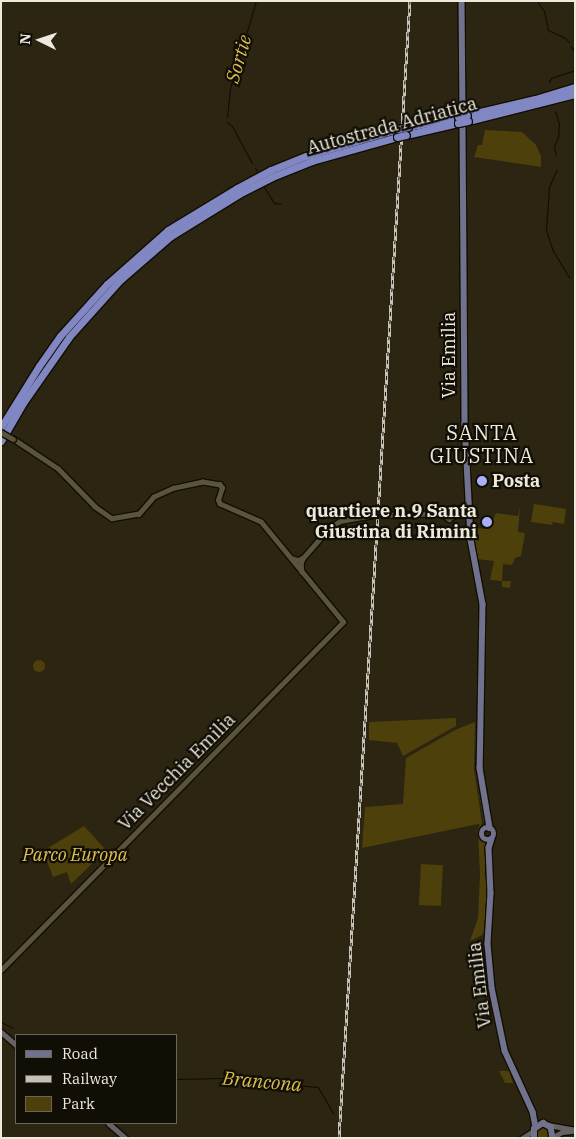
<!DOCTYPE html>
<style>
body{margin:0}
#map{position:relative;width:576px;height:1139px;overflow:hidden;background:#2b2511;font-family:"IBM Plex Serif",serif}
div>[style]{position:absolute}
.green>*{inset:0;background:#4e400b;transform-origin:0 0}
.round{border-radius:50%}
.stream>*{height:1px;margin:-0.5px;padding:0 0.5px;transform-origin:0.5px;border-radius:0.5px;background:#130c00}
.roads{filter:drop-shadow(1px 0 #130e00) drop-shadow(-1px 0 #130e00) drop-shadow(0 1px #130e00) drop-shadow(0 -1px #130e00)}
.tertiary>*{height:4.5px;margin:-2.25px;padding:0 2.25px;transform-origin:2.25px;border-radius:2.25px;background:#5a533e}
.secondary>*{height:5px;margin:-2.5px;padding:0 2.5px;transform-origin:2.5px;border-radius:2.5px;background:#656366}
.primary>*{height:5.5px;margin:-2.75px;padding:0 2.75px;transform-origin:2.75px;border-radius:2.75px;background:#71728e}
.primary>.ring{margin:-2.75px;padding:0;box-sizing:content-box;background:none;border:5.5px solid #71728e;border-radius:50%}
.motorway>*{height:7px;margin:-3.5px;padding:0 3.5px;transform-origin:3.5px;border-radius:3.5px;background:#8087c3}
.rail>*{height:3px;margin-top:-1.5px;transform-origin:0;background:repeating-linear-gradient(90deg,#110e06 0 4px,#c6c1b4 0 8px);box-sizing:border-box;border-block:1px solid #c6c1b4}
.bridges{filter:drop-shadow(1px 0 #130e00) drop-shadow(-1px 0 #130e00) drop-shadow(0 1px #130e00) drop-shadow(0 -1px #130e00)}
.tertiary-bridge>*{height:4.5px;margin:-2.25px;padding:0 2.25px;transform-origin:2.25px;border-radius:2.25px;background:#5a533e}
.motorway-bridge>*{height:7px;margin:-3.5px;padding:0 3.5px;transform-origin:3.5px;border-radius:3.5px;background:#8087c3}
.dots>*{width:14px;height:14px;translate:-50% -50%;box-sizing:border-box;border:2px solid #110e06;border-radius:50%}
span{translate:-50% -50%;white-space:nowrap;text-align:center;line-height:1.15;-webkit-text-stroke:4.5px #110e06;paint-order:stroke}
.street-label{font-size:18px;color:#ede9dd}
.poi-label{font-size:18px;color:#ede9dd;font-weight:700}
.left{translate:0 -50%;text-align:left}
.right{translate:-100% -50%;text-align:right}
.park-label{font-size:18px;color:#e0c04f;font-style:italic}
.water-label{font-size:19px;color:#dcbd4b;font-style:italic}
.quarter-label{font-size:20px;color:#ede9dd;letter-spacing:1px}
.frame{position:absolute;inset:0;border:2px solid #ede9dd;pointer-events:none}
.legend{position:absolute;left:15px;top:1034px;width:162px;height:90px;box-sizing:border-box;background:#110e06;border:1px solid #69665c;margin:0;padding:6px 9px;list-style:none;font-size:15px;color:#ede9dd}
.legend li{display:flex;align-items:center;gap:10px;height:25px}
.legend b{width:25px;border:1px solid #69665c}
.north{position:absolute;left:15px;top:15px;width:50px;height:50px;-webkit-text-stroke:4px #110e06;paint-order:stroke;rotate:274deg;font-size:14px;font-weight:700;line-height:20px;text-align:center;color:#ede9dd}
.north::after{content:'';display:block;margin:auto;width:18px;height:22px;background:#ede9dd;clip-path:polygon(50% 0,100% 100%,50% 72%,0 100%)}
</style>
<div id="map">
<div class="green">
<div style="clip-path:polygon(485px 130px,522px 132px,536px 145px,541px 156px,541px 167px,474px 157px,478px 145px,482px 145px)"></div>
<div style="clip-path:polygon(534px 504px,566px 509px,564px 524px,553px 522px,552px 525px,531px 522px)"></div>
<div style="clip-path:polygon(520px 506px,518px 532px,525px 533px,521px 556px,515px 558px,512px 565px,503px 564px,502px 581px,511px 581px,510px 588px,502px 587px,502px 581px,490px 580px,494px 561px,476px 559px,473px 528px,489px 529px,496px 513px,518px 516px)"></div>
<div class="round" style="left:33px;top:660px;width:12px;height:12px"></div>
<div style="clip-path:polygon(456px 718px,456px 726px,403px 756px,397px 743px,369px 740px,369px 722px)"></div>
<div style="clip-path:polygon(477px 721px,478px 775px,485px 817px,484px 825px,479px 834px,487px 847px,486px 873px,483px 874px,486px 874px,489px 882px,487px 924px,482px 935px,470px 941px,478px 918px,480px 874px,478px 833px,484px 823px,476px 774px)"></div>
<div style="clip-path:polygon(475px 722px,474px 769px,482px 823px,477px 833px,479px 873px,477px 832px,480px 825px,478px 824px,362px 848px,365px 807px,403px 804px,406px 758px,455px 730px)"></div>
<div style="clip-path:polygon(84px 826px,106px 850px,71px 884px,67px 872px,53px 877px,43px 851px)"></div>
<div style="left:421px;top:864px;width:22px;height:41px;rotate:3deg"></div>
<div style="clip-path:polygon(499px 1071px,509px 1071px,513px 1083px,505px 1083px)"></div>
<div style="clip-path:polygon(541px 1125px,549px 1127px,551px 1138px,536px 1138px,536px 1131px)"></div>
</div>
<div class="stream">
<div style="left:537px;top:1px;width:12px;rotate:55deg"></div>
<div style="left:544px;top:11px;width:19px;rotate:78deg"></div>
<div style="left:548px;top:30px;width:19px;rotate:25deg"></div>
<div style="left:565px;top:38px;width:6px;rotate:45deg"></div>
<div style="left:571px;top:46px;width:8px;rotate:60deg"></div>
<div style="left:549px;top:82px;width:4px;rotate:-63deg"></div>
<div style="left:551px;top:78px;width:25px;rotate:-18deg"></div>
<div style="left:555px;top:111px;width:13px;rotate:72deg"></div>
<div style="left:559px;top:123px;width:14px;rotate:94deg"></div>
<div style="left:558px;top:137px;width:10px;rotate:114deg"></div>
<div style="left:554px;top:146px;width:9px;rotate:77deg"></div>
<div style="left:227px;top:117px;width:29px;rotate:-84deg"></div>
<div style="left:230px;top:88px;width:91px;rotate:-73.4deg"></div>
<div style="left:227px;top:122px;width:6px;rotate:39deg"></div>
<div style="left:232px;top:126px;width:42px;rotate:61.6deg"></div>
<div style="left:255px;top:168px;width:4px;rotate:56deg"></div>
<div style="left:557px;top:169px;width:20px;rotate:114deg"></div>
<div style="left:549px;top:187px;width:43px;rotate:94deg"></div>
<div style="left:546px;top:230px;width:20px;rotate:72deg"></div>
<div style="left:552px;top:249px;width:33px;rotate:59deg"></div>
<div style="left:264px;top:187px;width:19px;rotate:58deg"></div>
<div style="left:274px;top:203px;width:7px;rotate:8deg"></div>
<div style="left:1px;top:1022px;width:13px;rotate:27deg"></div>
<div style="left:176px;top:1079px;width:45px;rotate:-1.3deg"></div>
<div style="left:221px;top:1078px;width:97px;rotate:5.3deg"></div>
<div style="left:318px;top:1087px;width:30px;rotate:60deg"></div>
</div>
<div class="roads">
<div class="tertiary">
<div style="left:443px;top:514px;width:8px;rotate:40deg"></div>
<div style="left:449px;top:519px;width:6px;rotate:-45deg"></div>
<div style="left:453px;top:515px;width:4px;rotate:-153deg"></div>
<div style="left:449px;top:513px;width:4px;rotate:124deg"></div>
<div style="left:383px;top:515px;width:66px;rotate:-1.7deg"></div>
<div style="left:452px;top:517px;width:20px;rotate:-33deg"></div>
<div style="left:291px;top:558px;width:7px;rotate:16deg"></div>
<div style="left:298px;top:560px;width:5px;rotate:-22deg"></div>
<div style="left:303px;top:558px;width:6px;rotate:108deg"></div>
<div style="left:301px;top:564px;width:8px;rotate:83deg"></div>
<div style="left:303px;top:558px;width:40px;rotate:-49deg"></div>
<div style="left:329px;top:528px;width:13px;rotate:-32deg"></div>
<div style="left:340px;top:521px;width:35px;rotate:-10deg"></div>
<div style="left:1px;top:970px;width:488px;rotate:-45.5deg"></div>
<div style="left:343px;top:622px;width:129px;rotate:-129.4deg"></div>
<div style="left:261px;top:522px;width:45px;rotate:-156.3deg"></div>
<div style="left:220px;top:504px;width:4px;rotate:-117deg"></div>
<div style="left:218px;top:500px;width:13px;rotate:-72deg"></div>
<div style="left:222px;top:488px;width:4px;rotate:-124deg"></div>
<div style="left:220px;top:485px;width:17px;rotate:-170deg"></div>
<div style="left:203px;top:482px;width:30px;rotate:168deg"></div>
<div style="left:174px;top:488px;width:22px;rotate:156deg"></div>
<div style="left:154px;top:497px;width:23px;rotate:131deg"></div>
<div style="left:139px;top:514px;width:27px;rotate:170deg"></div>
<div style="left:112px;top:519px;width:21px;rotate:-145deg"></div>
<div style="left:95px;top:507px;width:53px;rotate:-134.2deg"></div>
<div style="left:58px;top:469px;width:54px;rotate:-146.3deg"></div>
</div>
<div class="secondary">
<div style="left:1px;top:1032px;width:20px;rotate:41deg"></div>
<div style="left:108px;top:1123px;width:23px;rotate:41deg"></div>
<div style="left:548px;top:1125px;width:27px;rotate:10deg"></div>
<div style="left:553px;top:1137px;width:10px;rotate:-29deg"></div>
<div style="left:562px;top:1132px;width:10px;rotate:-6deg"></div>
<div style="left:522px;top:1138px;width:13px;rotate:-32deg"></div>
</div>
<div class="primary">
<div style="left:462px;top:1px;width:109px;rotate:89.5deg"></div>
<div style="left:463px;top:127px;width:297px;rotate:89.6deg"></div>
<div style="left:465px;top:424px;width:116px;rotate:87deg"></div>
<div style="left:471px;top:540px;width:65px;rotate:79.4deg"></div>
<div style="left:483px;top:604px;width:164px;rotate:91deg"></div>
<div style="left:480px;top:768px;width:61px;rotate:80.5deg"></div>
<div class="ring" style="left:482px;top:828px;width:6.5px;height:6.5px"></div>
<div style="left:492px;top:839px;width:9px;rotate:108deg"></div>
<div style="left:489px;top:848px;width:45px;rotate:87.5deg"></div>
<div style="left:491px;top:893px;width:51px;rotate:93.4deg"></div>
<div style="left:488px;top:944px;width:44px;rotate:84.8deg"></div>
<div style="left:492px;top:988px;width:64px;rotate:78.3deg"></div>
<div style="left:505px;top:1051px;width:67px;rotate:65.3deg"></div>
<div style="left:533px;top:1112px;width:15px;rotate:79deg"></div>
<div style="left:534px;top:1138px;width:9px;rotate:-90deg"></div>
<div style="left:534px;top:1129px;width:11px;rotate:-34deg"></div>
<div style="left:543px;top:1123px;width:9px;rotate:27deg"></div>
<div style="left:551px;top:1127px;width:11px;rotate:80deg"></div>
</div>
<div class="motorway">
<div style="left:467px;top:115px;width:70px;rotate:-13.2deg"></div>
<div style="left:535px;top:99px;width:42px;rotate:-16.7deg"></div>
<div style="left:468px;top:121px;width:110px;rotate:-14.2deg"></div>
<div style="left:408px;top:127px;width:51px;rotate:-11.3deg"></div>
<div style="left:406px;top:135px;width:53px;rotate:-13deg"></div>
<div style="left:1px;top:427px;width:72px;rotate:-58.1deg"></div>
<div style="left:39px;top:366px;width:37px;rotate:-55deg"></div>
<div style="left:60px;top:336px;width:70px;rotate:-47.9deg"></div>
<div style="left:107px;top:284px;width:81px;rotate:-41.5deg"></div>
<div style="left:168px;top:230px;width:81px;rotate:-31.3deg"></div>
<div style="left:237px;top:188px;width:38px;rotate:-28deg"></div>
<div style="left:271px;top:170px;width:38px;rotate:-22deg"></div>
<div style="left:306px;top:156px;width:96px;rotate:-16.4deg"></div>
<div style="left:1px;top:441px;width:44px;rotate:-59.9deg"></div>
<div style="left:23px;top:403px;width:80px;rotate:-55.1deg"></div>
<div style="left:69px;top:337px;width:76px;rotate:-48.2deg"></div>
<div style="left:120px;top:280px;width:67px;rotate:-40.8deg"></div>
<div style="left:171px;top:236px;width:80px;rotate:-31.7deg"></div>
<div style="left:239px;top:194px;width:37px;rotate:-27deg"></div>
<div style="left:272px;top:177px;width:43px;rotate:-21.8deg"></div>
<div style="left:312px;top:161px;width:88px;rotate:-15.8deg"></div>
</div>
</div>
<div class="rail">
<div style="left:339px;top:1138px;width:1139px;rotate:-86.43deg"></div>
</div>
<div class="bridges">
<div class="tertiary-bridge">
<div style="left:1px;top:432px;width:14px;rotate:30deg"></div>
</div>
<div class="motorway-bridge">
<div style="left:458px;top:117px;width:9px;rotate:-13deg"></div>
<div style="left:458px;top:123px;width:10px;rotate:-11deg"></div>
<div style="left:398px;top:129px;width:10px;rotate:-11deg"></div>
<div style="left:397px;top:137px;width:9px;rotate:-13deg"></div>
</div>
</div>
<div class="dots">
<div style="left:482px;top:481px;background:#a8b0fc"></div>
<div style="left:487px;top:522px;background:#a8b0fc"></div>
</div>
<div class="street-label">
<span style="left:392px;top:126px;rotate:-15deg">Autostrada Adriatica</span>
<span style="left:449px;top:355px;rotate:-90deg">Via Emilia</span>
<span style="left:177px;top:772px;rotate:-45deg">Via Vecchia Emilia</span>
<span style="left:480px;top:985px;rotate:-97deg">Via Emilia</span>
</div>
<div class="poi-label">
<span class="left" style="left:492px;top:481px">Posta</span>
<span class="right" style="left:477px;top:522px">quartiere n.9 Santa<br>Giustina di Rimini</span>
</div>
<div class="park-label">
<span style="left:75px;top:855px">Parco Europa</span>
</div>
<div class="water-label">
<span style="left:239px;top:59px;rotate:-74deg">Sortie</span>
<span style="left:262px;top:1082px;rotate:5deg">Brancona</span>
</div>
<div class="quarter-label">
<span style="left:482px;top:444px">SANTA<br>GIUSTINA</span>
</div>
<div class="frame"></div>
<ul class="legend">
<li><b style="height:6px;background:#71728e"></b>Road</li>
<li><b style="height:6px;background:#c6c1b4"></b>Railway</li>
<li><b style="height:14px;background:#4e400b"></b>Park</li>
</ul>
<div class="north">N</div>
</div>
